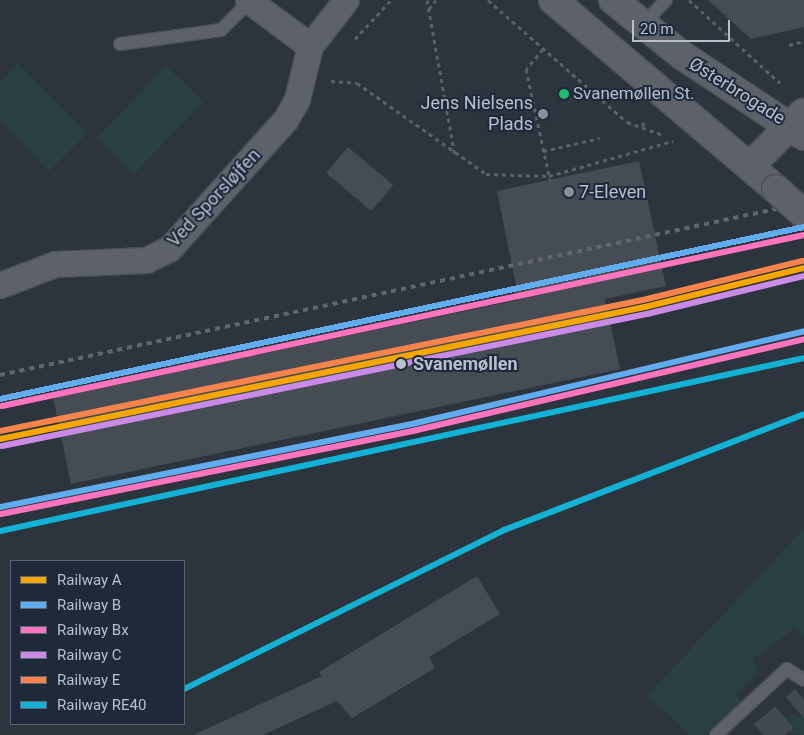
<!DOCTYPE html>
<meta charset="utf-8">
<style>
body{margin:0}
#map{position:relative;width:804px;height:735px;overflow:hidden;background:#2c343d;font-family:Roboto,sans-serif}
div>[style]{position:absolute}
.green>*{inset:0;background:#284044;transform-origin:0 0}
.building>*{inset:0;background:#454c54;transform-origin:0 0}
.trunk-tunnel>*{height:28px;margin-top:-14px;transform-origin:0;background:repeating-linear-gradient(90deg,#414953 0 28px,transparent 0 42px)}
.path>*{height:3px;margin-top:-1.5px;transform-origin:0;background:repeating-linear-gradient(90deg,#5a6167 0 4px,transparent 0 8px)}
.roads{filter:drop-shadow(1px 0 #4b5057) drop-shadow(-1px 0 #4b5057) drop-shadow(0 1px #4b5057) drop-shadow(0 -1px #4b5057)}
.service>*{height:12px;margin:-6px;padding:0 6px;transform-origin:6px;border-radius:6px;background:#5d626a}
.minor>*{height:25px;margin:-12.5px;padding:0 12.5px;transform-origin:12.5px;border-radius:12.5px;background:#5d626a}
.tertiary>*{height:28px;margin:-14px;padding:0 14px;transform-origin:14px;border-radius:14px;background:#5d626a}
.rail>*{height:4px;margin-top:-2px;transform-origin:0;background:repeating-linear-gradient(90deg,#61666e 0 5px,transparent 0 10px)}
.bridges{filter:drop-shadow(1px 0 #4b5057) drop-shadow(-1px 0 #4b5057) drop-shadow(0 1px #4b5057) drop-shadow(0 -1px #4b5057)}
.tertiary-bridge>*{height:28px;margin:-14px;padding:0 14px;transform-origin:14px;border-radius:14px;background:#5d626a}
.rail-1>*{height:6px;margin:-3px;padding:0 3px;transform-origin:3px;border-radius:3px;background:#f7a600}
.rail-2>*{height:6px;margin:-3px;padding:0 3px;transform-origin:3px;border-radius:3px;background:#60acee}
.rail-3>*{height:6px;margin:-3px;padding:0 3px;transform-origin:3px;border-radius:3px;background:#fc73be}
.rail-4>*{height:6px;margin:-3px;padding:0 3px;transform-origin:3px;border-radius:3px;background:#ca8be6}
.rail-5>*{height:6px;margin:-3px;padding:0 3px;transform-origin:3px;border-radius:3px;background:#f8844c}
.rail-6>*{height:6px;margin:-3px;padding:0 3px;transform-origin:3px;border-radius:3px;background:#13b2d5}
.dots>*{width:14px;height:14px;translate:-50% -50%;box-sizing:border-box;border:2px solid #1e2939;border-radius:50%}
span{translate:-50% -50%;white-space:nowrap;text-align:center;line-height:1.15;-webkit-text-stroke:4px #1e2939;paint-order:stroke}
.bus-label{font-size:17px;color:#b7c0cd}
.left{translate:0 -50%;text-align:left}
.street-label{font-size:18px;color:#b7c0cd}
.poi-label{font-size:18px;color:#b7c0cd}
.right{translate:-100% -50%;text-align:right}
.stop-label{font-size:18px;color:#b7c0cd;font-weight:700}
.legend{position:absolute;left:10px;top:560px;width:175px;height:165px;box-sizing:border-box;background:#1e2939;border:1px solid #5b6574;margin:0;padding:6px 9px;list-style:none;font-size:15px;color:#b7c0cd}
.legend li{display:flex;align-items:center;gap:10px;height:25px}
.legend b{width:25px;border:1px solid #5b6574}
.scale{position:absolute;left:632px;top:20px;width:98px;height:22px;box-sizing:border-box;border:2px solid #b7c0cd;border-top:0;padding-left:6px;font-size:15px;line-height:18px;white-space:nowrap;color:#b7c0cd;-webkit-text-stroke:4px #1e2939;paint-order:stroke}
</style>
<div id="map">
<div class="green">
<div style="clip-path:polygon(18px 63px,87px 133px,49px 171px,0 121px,0 82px)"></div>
<div style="left:166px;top:66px;width:52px;height:100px;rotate:44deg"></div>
<div style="clip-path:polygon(804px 528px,804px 638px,795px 627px,753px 660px,758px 673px,736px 695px,742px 701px,705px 735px,691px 735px,647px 696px)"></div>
<div style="clip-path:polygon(792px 714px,804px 718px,804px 735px,778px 731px)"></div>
</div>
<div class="building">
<div style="clip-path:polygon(708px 0,804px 0,804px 27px,751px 39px)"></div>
<div style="left:348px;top:147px;width:59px;height:34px;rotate:40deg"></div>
<div style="clip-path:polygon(639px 161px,666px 286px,605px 299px,620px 369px,71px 484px,53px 397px,519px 300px,497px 191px)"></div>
<div style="clip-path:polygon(477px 576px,500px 614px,429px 657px,435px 668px,352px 718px,337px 701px,263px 735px,193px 735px,322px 676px,319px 672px)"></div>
</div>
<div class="trunk-tunnel">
<div style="left:763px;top:735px;width:54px;rotate:-40.5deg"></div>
</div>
<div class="path">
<div style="left:427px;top:0;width:158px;rotate:79.8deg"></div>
<div style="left:488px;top:0;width:185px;rotate:41.3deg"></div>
<div style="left:627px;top:122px;width:37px;rotate:20deg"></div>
<div style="left:689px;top:0;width:123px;rotate:42.4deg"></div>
<div style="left:429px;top:9px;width:11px;rotate:-52deg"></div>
<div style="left:355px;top:39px;width:53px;rotate:-47.3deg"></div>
<div style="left:789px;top:45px;width:16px;rotate:-15deg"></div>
<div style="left:543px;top:49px;width:26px;rotate:130deg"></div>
<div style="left:526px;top:69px;width:114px;rotate:77.8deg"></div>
<div style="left:331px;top:81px;width:26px;rotate:4deg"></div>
<div style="left:357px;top:83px;width:158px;rotate:35.2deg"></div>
<div style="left:486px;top:174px;width:63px;rotate:1.8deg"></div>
<div style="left:549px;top:176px;width:129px;rotate:-15.8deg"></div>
<div style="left:643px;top:122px;width:6px;rotate:81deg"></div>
<div style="left:543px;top:151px;width:58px;rotate:-12.8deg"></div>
</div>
<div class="roads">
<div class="service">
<div style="left:642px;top:25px;width:35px;rotate:-46deg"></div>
<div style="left:120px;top:44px;width:102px;rotate:-7.9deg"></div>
<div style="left:221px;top:30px;width:40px;rotate:-45deg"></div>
<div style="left:716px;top:735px;width:97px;rotate:-42.9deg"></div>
<div style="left:787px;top:669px;width:20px;rotate:33deg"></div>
</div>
<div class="minor">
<div style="left:248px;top:0;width:77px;rotate:36.6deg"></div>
<div style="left:0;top:285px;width:59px;rotate:-20.9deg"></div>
<div style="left:55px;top:264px;width:91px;rotate:-2.5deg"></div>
<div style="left:146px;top:260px;width:25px;rotate:-26deg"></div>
<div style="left:169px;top:249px;width:175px;rotate:-48deg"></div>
<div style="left:286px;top:119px;width:23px;rotate:-61deg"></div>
<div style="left:297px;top:99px;width:55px;rotate:-76.2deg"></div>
<div style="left:310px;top:46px;width:58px;rotate:-52deg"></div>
</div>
<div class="tertiary">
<div style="left:553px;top:0;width:292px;rotate:40.3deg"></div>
<div style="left:613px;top:0;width:90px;rotate:38.7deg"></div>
<div style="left:683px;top:56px;width:145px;rotate:33.5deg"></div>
<div style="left:751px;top:165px;width:74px;rotate:-45deg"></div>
</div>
</div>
<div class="rail">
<div style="left:0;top:375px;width:822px;rotate:-12.08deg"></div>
</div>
<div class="bridges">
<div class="tertiary-bridge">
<div style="left:776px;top:189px;width:38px;rotate:42deg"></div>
</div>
</div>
<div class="rail-1">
<div style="left:0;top:439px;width:658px;rotate:-11.57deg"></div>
<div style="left:645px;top:307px;width:164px;rotate:-13.8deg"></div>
</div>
<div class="rail-2">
<div style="left:0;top:399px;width:822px;rotate:-12.08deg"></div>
<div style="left:0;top:507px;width:424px;rotate:-11.4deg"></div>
<div style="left:416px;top:423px;width:399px;rotate:-13.3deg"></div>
</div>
<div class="rail-3">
<div style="left:2px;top:406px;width:820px;rotate:-12.04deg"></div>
<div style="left:1px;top:514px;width:424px;rotate:-11.4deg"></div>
<div style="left:417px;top:430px;width:398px;rotate:-13.2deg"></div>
</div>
<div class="rail-4">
<div style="left:2px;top:446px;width:658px;rotate:-11.57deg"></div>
<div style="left:647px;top:314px;width:162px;rotate:-13.6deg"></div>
</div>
<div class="rail-5">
<div style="left:0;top:431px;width:656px;rotate:-11.52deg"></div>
<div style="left:643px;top:300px;width:164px;rotate:-13.8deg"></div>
</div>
<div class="rail-6">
<div style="left:0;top:531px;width:822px;rotate:-12.14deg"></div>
<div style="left:184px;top:689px;width:357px;rotate:-26.4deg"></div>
<div style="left:504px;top:530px;width:322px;rotate:-21.1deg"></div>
</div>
<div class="dots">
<div style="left:564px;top:94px;background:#20bc6c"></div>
<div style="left:543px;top:114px;background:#868f9b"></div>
<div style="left:569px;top:192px;background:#868f9b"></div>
<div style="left:401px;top:364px;background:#b7c0cd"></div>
</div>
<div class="bus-label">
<span class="left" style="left:573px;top:94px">Svanemøllen St.</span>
</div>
<div class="street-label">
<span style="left:737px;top:91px;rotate:32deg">Østerbrogade</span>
<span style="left:214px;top:198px;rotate:-47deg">Ved Sporsløjfen</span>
</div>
<div class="poi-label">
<span class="right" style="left:533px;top:114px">Jens Nielsens<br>Plads</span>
<span class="left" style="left:579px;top:192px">7-Eleven</span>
</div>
<div class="stop-label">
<span class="left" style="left:413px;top:364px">Svanemøllen</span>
</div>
<ul class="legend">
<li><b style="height:6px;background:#f7a600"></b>Railway A</li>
<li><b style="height:6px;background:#60acee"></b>Railway B</li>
<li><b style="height:6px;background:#fc73be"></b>Railway Bx</li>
<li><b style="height:6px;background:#ca8be6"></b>Railway C</li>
<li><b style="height:6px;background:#f8844c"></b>Railway E</li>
<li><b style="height:6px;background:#13b2d5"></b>Railway RE40</li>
</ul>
<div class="scale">20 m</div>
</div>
